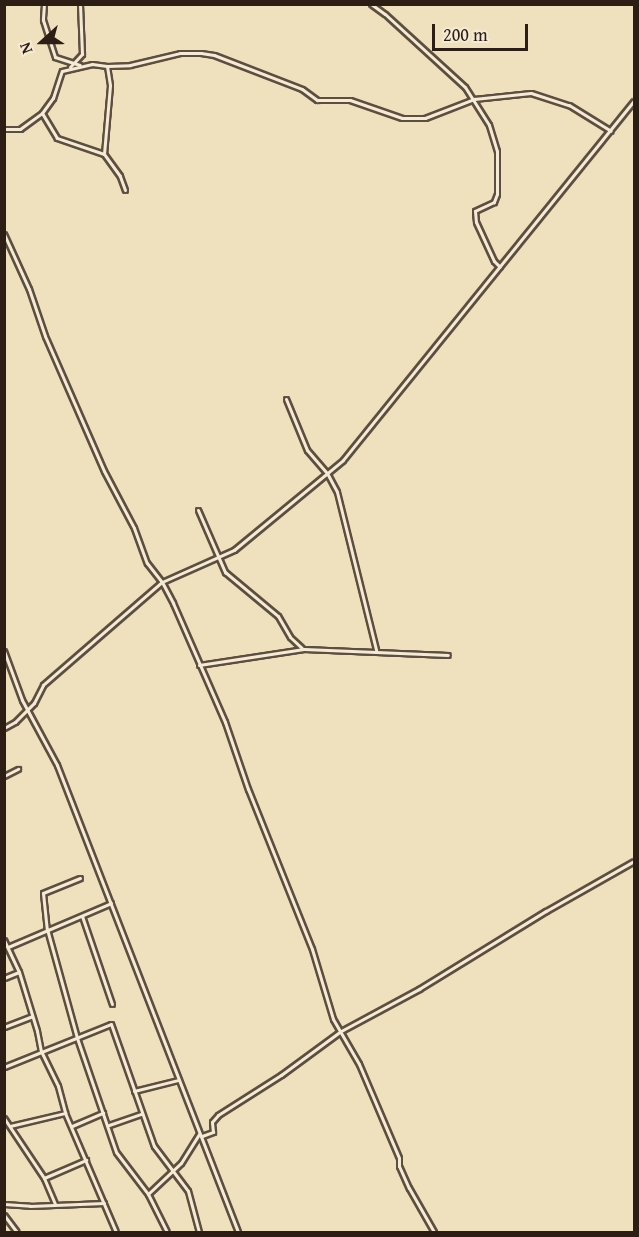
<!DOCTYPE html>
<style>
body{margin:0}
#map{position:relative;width:639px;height:1237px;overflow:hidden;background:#efe0be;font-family:"Gentium Book Plus",serif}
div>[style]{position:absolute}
.roads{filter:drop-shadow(2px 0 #5d4e3f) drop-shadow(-2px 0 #5d4e3f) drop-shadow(0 2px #5d4e3f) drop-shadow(0 -2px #5d4e3f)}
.minor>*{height:3px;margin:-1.5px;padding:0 1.5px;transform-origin:1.5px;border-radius:1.5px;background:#f5ebd5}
span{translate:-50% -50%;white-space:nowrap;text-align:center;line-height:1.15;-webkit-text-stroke:4.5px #f5ebd5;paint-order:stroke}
.frame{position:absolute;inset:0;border:6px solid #2c1d15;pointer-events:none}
.north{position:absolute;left:12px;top:12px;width:60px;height:60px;-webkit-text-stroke:4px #f5ebd5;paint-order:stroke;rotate:249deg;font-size:16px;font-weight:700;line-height:24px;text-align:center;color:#2c1d15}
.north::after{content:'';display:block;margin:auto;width:21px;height:27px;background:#2c1d15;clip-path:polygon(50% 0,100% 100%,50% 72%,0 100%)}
.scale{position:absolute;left:432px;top:24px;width:96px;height:27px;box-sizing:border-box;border:3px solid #2c1d15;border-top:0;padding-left:8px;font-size:18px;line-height:21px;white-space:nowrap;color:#2c1d15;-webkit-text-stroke:4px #f5ebd5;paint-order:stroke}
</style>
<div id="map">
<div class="roads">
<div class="minor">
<div style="left:44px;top:4px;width:16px;rotate:94deg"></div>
<div style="left:43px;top:20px;width:39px;rotate:72deg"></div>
<div style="left:55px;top:57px;width:26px;rotate:18deg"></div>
<div style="left:371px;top:4px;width:17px;rotate:36deg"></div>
<div style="left:385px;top:14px;width:108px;rotate:42.4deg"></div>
<div style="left:465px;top:87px;width:45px;rotate:57.7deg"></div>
<div style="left:489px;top:125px;width:27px;rotate:73deg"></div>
<div style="left:497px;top:151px;width:43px;rotate:90deg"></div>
<div style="left:497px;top:194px;width:9px;rotate:111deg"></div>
<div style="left:494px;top:202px;width:21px;rotate:155deg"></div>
<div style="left:475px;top:211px;width:11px;rotate:85deg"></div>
<div style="left:476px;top:222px;width:43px;rotate:65.2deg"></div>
<div style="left:494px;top:261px;width:8px;rotate:45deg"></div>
<div style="left:70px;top:67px;width:18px;rotate:-47deg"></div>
<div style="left:82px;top:54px;width:50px;rotate:-92.3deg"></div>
<div style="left:4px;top:129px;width:16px"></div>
<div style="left:20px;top:129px;width:27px;rotate:-36deg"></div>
<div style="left:104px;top:154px;width:69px;rotate:-85deg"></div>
<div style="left:110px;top:85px;width:18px;rotate:-99deg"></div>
<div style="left:125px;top:190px;width:15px;rotate:-110deg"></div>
<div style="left:120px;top:176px;width:27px;rotate:-126deg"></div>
<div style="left:104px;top:154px;width:50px;rotate:-161.2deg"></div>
<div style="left:57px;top:138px;width:29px;rotate:-121deg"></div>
<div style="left:42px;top:113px;width:19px;rotate:-54deg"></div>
<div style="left:53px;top:98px;width:28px;rotate:-72deg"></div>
<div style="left:62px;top:71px;width:31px;rotate:-13deg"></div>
<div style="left:92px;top:64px;width:15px;rotate:8deg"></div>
<div style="left:107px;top:66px;width:23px;rotate:-2deg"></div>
<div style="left:130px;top:65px;width:51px;rotate:-13.5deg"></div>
<div style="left:180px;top:53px;width:21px"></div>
<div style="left:201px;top:53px;width:13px;rotate:9deg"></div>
<div style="left:214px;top:55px;width:94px;rotate:21.1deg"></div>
<div style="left:302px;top:89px;width:19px;rotate:36deg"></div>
<div style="left:317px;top:100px;width:33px"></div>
<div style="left:350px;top:100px;width:55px;rotate:19.1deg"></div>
<div style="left:402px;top:118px;width:23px"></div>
<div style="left:425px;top:118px;width:53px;rotate:-21.2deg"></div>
<div style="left:474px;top:99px;width:57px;rotate:-6deg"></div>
<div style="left:531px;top:93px;width:40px;rotate:18deg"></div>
<div style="left:569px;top:105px;width:49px;rotate:31.8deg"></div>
<div style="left:4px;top:234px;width:60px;rotate:65.6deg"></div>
<div style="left:29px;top:289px;width:50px;rotate:71.2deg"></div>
<div style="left:45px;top:336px;width:147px;rotate:66.4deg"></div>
<div style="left:104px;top:471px;width:64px;rotate:62.2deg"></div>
<div style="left:134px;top:528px;width:37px;rotate:70deg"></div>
<div style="left:147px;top:563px;width:24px;rotate:52deg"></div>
<div style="left:162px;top:582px;width:24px;rotate:62deg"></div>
<div style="left:173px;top:603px;width:130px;rotate:66.4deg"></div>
<div style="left:225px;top:722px;width:71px;rotate:71.1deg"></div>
<div style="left:248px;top:789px;width:172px;rotate:68.2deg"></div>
<div style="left:312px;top:949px;width:73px;rotate:73.3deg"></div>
<div style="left:333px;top:1019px;width:52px;rotate:60deg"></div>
<div style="left:359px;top:1064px;width:102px;rotate:66.9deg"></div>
<div style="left:399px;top:1158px;width:8px;rotate:90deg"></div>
<div style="left:399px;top:1166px;width:24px;rotate:66deg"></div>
<div style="left:409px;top:1188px;width:51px;rotate:60.4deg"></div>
<div style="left:286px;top:399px;width:55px;rotate:67.6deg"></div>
<div style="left:307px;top:450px;width:30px;rotate:49deg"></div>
<div style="left:327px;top:473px;width:21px;rotate:62deg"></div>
<div style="left:337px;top:492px;width:163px;rotate:76.1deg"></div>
<div style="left:198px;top:510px;width:68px;rotate:66.5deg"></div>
<div style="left:225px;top:572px;width:69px;rotate:39.7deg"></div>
<div style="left:278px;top:616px;width:24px;rotate:60deg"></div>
<div style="left:290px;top:637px;width:16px;rotate:43deg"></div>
<div style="left:4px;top:651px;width:52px;rotate:69.8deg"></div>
<div style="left:22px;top:700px;width:74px;rotate:61.7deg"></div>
<div style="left:57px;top:765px;width:501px;rotate:68.81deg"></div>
<div style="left:199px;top:665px;width:106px;rotate:-8.7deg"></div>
<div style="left:304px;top:649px;width:144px;rotate:2.4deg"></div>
<div style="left:4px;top:728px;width:13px;rotate:-29deg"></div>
<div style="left:15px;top:722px;width:27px;rotate:-45deg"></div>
<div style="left:34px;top:703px;width:20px;rotate:-63deg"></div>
<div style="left:43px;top:685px;width:157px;rotate:-40.9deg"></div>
<div style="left:162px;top:582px;width:79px;rotate:-24deg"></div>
<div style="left:234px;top:550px;width:141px;rotate:-39.5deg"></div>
<div style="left:343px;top:460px;width:462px;rotate:-51deg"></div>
<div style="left:4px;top:776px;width:16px;rotate:-27deg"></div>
<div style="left:80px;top:878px;width:40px;rotate:158deg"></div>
<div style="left:43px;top:893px;width:36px;rotate:84deg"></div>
<div style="left:47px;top:929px;width:113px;rotate:74.6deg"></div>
<div style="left:77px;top:1038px;width:120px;rotate:71.1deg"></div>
<div style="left:116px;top:1152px;width:53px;rotate:52.7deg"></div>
<div style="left:148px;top:1194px;width:42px;rotate:63.4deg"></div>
<div style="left:82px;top:916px;width:93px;rotate:71.2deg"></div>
<div style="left:4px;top:940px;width:35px;rotate:65deg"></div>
<div style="left:19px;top:972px;width:62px;rotate:73deg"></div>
<div style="left:37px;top:1031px;width:20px;rotate:79deg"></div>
<div style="left:41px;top:1051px;width:39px;rotate:64deg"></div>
<div style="left:58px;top:1086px;width:28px;rotate:75deg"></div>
<div style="left:65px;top:1113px;width:129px;rotate:66.8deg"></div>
<div style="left:8px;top:947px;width:112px;rotate:-23.1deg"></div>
<div style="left:4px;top:978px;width:16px;rotate:-22deg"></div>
<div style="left:4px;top:1027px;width:30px;rotate:-21deg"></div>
<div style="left:4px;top:1067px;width:115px;rotate:-21.9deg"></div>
<div style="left:111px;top:1024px;width:129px;rotate:70.6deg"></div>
<div style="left:154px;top:1146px;width:56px;rotate:52.9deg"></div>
<div style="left:188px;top:1191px;width:42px;rotate:75deg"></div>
<div style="left:134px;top:1091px;width:45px;rotate:-14deg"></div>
<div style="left:4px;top:1118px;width:72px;rotate:56.3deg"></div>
<div style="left:44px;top:1178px;width:28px;rotate:67deg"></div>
<div style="left:109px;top:1125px;width:34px;rotate:-19deg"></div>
<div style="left:10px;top:1126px;width:57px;rotate:-13.3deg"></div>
<div style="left:72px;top:1126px;width:34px;rotate:-23deg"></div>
<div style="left:202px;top:1136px;width:12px;rotate:-20deg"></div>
<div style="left:213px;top:1132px;width:10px;rotate:-96deg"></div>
<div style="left:212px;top:1122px;width:9px;rotate:-49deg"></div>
<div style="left:218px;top:1115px;width:75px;rotate:-32.4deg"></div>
<div style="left:281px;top:1075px;width:74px;rotate:-36.3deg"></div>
<div style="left:341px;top:1031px;width:89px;rotate:-28.3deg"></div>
<div style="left:419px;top:989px;width:149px;rotate:-31.6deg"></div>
<div style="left:546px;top:911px;width:101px;rotate:-29.6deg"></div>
<div style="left:44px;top:1178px;width:46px;rotate:-23.2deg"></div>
<div style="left:148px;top:1194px;width:45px;rotate:-43.2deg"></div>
<div style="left:181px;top:1163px;width:34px;rotate:-58deg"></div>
<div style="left:4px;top:1204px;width:26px;rotate:4deg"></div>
<div style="left:30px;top:1206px;width:74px;rotate:-2.3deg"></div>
<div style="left:4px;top:1215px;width:21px;rotate:53deg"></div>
</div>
</div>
<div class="frame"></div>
<div class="north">N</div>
<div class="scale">200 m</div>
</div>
